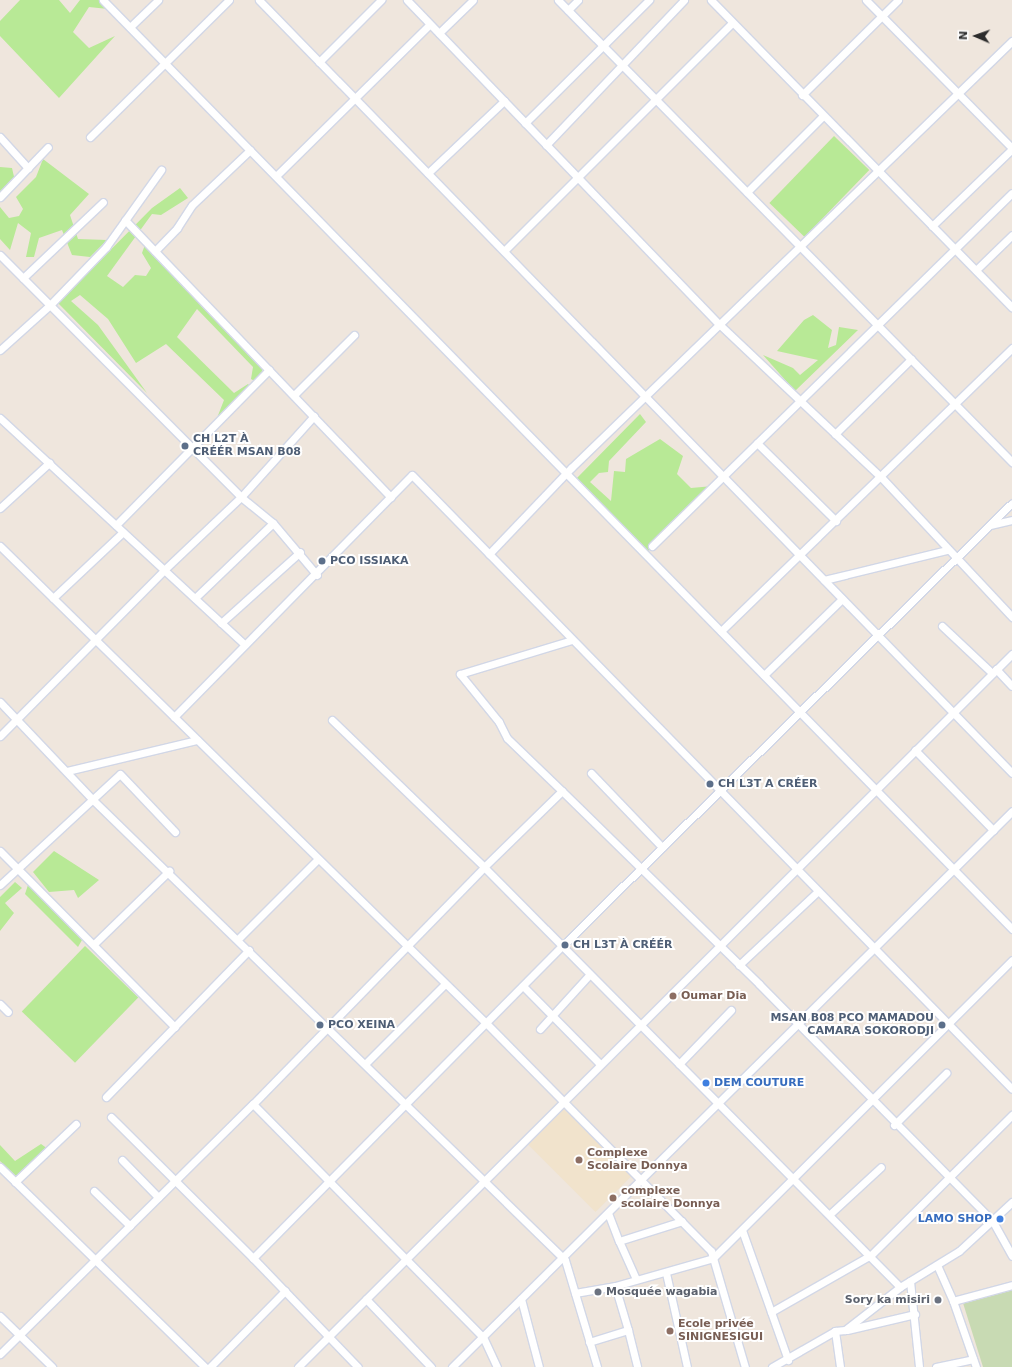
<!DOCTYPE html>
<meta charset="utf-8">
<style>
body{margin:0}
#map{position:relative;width:1012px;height:1367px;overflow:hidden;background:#efe6dd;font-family:"DejaVu Sans",sans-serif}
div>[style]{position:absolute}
.education>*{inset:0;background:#f1e3cc;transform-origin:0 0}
.green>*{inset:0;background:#b8e996;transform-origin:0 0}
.cemetery>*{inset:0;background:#c8dab3}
.roads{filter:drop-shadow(1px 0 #d2d7e6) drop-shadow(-1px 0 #d2d7e6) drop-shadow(0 1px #d2d7e6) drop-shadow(0 -1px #d2d7e6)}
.street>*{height:7px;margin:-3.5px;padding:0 3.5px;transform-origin:3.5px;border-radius:3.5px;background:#fff}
.dots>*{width:11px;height:11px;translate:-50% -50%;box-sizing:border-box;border:2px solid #fff;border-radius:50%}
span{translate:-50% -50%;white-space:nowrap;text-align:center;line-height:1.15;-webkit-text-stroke:4px #fff;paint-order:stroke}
.service-label{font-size:11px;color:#4e5e75;font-weight:700}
.left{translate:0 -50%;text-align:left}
.right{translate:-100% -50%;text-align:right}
.education-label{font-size:11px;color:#785e54;font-weight:700}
.shop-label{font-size:11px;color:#366cbe;font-weight:700}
.worship-label{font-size:11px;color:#5b616d;font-weight:700}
.north{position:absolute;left:956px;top:16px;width:40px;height:40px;-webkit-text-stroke:3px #fff;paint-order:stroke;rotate:272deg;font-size:11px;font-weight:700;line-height:16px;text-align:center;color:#2c2c2c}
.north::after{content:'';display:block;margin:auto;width:14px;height:18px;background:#2c2c2c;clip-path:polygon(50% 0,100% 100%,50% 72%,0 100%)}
</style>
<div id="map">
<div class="education">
<div style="left:563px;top:1106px;width:98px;height:52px;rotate:45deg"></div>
</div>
<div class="green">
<div style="clip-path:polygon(20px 0,59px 0,70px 13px,80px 0,100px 0,108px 9px,89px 7px,73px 32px,89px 48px,115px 36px,59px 98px,0 36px,0 21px)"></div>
<div style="left:834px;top:136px;width:49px;height:93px;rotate:44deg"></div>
<div style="clip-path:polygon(43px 159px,89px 194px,70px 215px,78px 239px,107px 240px,90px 257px,72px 255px,62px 230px,39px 238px,34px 257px,26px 257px,31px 233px,18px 223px,10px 250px,0 239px,0 207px,9px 218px,19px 216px,23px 209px,16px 197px,36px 177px)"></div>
<div style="clip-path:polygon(0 167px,12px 168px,15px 181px,0 197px)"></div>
<div style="clip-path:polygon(180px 188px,188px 198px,161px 215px,152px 214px,107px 276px,123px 287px,135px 275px,146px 276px,151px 268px,142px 253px,147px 239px,263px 365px,260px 384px,251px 379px,253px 367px,197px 309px,177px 337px,234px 393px,248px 384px,253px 389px,227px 419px,217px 418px,224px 400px,166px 344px,136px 363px,108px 319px,80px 295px,71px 301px,98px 325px,147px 393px,58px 303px,152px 208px)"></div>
<div style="clip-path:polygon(813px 315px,832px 330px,828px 348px,836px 345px,839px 327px,858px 330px,795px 391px,763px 355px,793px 368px,800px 375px,818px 360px,777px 351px,804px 320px)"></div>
<div style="clip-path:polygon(640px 414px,646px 422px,609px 461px,608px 472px,599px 473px,590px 482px,611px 501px,614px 471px,625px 472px,626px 459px,660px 439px,683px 456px,677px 474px,691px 488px,713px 486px,647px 552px,576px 479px)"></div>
<div style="clip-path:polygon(54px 851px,99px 880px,78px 898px,74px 890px,49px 892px,33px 872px)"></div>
<div style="clip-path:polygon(15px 882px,22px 888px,5px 903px,14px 913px,0 931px,0 897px)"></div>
<div style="clip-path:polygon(28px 885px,82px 940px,78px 947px,25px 894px)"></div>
<div style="left:85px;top:946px;width:74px;height:91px;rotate:44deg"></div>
<div style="clip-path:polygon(41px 1144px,48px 1149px,16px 1176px,0 1161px,0 1145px,15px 1161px)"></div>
</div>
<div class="cemetery">
<div style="clip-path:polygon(1012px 1289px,1012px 1367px,983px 1367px,963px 1303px)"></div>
</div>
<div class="roads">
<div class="street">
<div style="left:103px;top:0;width:1300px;rotate:45.62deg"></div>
<div style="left:259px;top:0;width:1079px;rotate:45.75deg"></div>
<div style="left:407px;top:0;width:450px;rotate:46.1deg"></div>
<div style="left:719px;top:324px;width:223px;rotate:43.4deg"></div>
<div style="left:881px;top:477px;width:192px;rotate:46.9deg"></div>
<div style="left:558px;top:0;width:648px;rotate:45.5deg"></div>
<div style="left:711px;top:0;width:430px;rotate:45.6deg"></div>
<div style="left:866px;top:0;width:208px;rotate:45.4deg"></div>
<div style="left:568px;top:10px;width:14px;rotate:-45deg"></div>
<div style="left:130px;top:27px;width:39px;rotate:-44deg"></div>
<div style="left:439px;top:33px;width:47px;rotate:-44.1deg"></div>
<div style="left:319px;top:62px;width:88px;rotate:-45deg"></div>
<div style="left:802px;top:95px;width:135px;rotate:-44.7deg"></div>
<div style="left:525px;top:123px;width:175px;rotate:-44.8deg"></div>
<div style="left:0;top:137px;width:42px;rotate:47.9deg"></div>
<div style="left:90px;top:137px;width:195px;rotate:-44.6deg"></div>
<div style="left:546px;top:145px;width:200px;rotate:-46.4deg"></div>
<div style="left:428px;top:173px;width:105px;rotate:-43.5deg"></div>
<div style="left:276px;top:176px;width:216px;rotate:-44.6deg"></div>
<div style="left:747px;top:192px;width:107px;rotate:-45deg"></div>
<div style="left:0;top:197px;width:69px;rotate:-46.2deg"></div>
<div style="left:125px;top:220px;width:384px;rotate:46.2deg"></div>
<div style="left:932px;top:226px;width:111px;rotate:-43.9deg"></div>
<div style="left:155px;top:251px;width:32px;rotate:-46deg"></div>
<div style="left:177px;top:228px;width:27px;rotate:-57deg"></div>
<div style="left:192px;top:205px;width:80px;rotate:-43.5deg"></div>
<div style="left:504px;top:251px;width:322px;rotate:-45deg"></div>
<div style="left:0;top:255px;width:342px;rotate:45.1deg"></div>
<div style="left:241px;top:497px;width:41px;rotate:39.1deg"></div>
<div style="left:273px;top:523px;width:68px;rotate:49.8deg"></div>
<div style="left:976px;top:270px;width:50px;rotate:-44.2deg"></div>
<div style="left:23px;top:278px;width:110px;rotate:-43.5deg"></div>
<div style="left:0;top:350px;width:67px;rotate:-42deg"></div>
<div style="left:50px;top:305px;width:81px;rotate:-46deg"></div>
<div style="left:106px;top:247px;width:95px;rotate:-54.5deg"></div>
<div style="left:294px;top:395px;width:85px;rotate:-45deg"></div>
<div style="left:0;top:418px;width:333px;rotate:42.8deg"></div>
<div style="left:835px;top:434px;width:107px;rotate:-44.6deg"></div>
<div style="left:757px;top:443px;width:111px;rotate:44.6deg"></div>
<div style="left:0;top:508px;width:67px;rotate:-42.6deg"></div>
<div style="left:116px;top:525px;width:218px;rotate:-45.4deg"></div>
<div style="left:990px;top:525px;width:23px;rotate:-13deg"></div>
<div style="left:0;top:546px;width:682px;rotate:44.47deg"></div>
<div style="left:487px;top:1024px;width:319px;rotate:45.4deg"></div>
<div style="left:711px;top:1251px;width:121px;rotate:73.7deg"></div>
<div style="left:652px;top:546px;width:504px;rotate:-44.44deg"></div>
<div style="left:489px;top:554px;width:119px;rotate:-46.4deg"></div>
<div style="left:571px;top:468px;width:614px;rotate:-44.08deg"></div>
<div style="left:824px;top:580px;width:127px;rotate:-13.7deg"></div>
<div style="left:53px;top:598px;width:96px;rotate:-43.3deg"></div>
<div style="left:195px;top:598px;width:108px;rotate:-43.9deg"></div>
<div style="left:221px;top:623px;width:106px;rotate:-41.9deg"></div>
<div style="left:942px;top:626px;width:69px;rotate:43.2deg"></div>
<div style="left:721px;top:631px;width:406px;rotate:-44.2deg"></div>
<div style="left:996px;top:669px;width:23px;rotate:47deg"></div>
<div style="left:764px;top:675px;width:109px;rotate:-44.3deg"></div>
<div style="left:0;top:702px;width:134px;rotate:46.5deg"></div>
<div style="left:92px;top:799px;width:660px;rotate:44.26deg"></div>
<div style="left:565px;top:1260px;width:112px;rotate:73.3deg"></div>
<div style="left:174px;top:717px;width:339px;rotate:-45.5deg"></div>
<div style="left:412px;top:475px;width:858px;rotate:45.66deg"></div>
<div style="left:332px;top:720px;width:211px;rotate:44deg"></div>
<div style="left:484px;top:867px;width:109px;rotate:-44.3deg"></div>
<div style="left:562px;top:791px;width:276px;rotate:44.4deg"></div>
<div style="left:759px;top:984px;width:332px;rotate:45.4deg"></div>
<div style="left:992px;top:1220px;width:41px;rotate:60.9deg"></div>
<div style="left:0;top:736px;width:233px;rotate:-45.3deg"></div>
<div style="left:164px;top:570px;width:106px;rotate:-43.5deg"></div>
<div style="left:241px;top:497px;width:109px;rotate:-48deg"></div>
<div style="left:915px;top:750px;width:112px;rotate:45.7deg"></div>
<div style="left:67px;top:771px;width:134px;rotate:-13.4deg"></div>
<div style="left:591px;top:773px;width:103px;rotate:46.2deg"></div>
<div style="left:562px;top:791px;width:76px;rotate:-136.1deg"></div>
<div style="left:507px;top:738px;width:18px;rotate:-117deg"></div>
<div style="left:499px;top:722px;width:62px;rotate:-129.1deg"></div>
<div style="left:460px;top:674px;width:117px;rotate:-16.9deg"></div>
<div style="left:0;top:851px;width:248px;rotate:45.2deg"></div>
<div style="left:0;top:885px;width:163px;rotate:-42.8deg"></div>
<div style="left:120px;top:774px;width:80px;rotate:46.5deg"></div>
<div style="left:238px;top:939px;width:113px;rotate:-45deg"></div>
<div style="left:94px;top:944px;width:105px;rotate:-44.2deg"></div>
<div style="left:739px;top:965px;width:108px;rotate:-43.1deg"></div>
<div style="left:523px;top:986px;width:110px;rotate:45.4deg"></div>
<div style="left:0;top:1004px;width:11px;rotate:45deg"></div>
<div style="left:540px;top:1029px;width:74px;rotate:-47.7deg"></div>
<div style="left:365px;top:1064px;width:113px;rotate:-45deg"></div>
<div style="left:679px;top:1064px;width:75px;rotate:-46.1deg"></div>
<div style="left:106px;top:1097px;width:205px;rotate:-45.8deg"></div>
<div style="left:253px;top:1104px;width:327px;rotate:45.4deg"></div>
<div style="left:483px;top:1337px;width:33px;rotate:65deg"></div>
<div style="left:111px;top:1117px;width:200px;rotate:44.8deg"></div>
<div style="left:253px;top:1258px;width:151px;rotate:46.1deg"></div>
<div style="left:894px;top:1125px;width:74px;rotate:-45deg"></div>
<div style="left:122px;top:1160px;width:52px;rotate:45.8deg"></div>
<div style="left:0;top:1167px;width:286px;rotate:44.3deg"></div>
<div style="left:15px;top:1182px;width:84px;rotate:-43.6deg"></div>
<div style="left:94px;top:1191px;width:50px;rotate:44.2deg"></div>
<div style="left:608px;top:1213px;width:30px;rotate:69deg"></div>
<div style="left:619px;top:1241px;width:66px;rotate:-17.6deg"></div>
<div style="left:830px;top:1214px;width:69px;rotate:-42.7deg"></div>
<div style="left:742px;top:1230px;width:138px;rotate:70.5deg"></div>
<div style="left:619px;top:1241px;width:42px;rotate:65.9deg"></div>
<div style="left:253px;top:1258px;width:439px;rotate:-45.3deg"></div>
<div style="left:562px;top:946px;width:631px;rotate:-44.55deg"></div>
<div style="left:937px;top:1265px;width:39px;rotate:66deg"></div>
<div style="left:666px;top:1273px;width:96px;rotate:77.4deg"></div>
<div style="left:910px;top:1281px;width:86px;rotate:84deg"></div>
<div style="left:615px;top:1286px;width:46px;rotate:73.5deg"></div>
<div style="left:575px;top:1293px;width:41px;rotate:-9.9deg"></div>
<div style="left:615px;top:1286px;width:102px;rotate:-15.9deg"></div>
<div style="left:713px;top:1258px;width:422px;rotate:-44.9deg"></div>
<div style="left:366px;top:1299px;width:94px;rotate:46.3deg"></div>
<div style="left:521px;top:1299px;width:70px;rotate:75.2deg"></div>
<div style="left:771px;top:1312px;width:115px;rotate:-29.7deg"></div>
<div style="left:871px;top:1255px;width:199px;rotate:-44.8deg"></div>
<div style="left:0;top:1316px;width:73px;rotate:44.4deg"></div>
<div style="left:847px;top:1330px;width:70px;rotate:-13.2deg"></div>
<div style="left:835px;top:1331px;width:36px;rotate:82deg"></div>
<div style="left:589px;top:1342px;width:41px;rotate:-17.1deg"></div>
<div style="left:628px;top:1330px;width:38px;rotate:76deg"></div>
<div style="left:0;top:1354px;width:356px;rotate:-44.7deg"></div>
<div style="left:253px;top:1104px;width:331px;rotate:-45.7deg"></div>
<div style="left:484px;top:867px;width:591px;rotate:45.27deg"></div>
<div style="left:210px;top:1367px;width:107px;rotate:-45.4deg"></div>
<div style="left:298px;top:1367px;width:1009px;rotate:-44.96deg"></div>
<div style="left:452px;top:1367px;width:789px;rotate:-44.79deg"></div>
<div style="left:772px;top:1367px;width:73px;rotate:-29.7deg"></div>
<div style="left:835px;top:1331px;width:10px;rotate:-6deg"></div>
<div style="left:845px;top:1330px;width:70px;rotate:-38deg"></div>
<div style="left:900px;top:1287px;width:69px;rotate:-31.4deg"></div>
<div style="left:959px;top:1251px;width:72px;rotate:-42.8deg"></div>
<div style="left:936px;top:1367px;width:38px;rotate:-12deg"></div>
<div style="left:976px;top:1367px;width:70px;rotate:-109.2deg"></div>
<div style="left:953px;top:1301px;width:61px;rotate:-15.2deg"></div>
</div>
</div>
<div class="dots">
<div style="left:185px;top:446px;background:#5c6f8a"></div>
<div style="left:322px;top:561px;background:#5c6f8a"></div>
<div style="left:710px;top:784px;background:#5c6f8a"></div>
<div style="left:565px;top:945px;background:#5c6f8a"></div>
<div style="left:673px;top:996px;background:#8d6e63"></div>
<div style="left:320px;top:1025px;background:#5c6f8a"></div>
<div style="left:942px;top:1025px;background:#5c6f8a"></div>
<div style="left:706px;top:1083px;background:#3f7fe0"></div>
<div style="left:579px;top:1160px;background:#8d6e63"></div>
<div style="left:613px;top:1198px;background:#8d6e63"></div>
<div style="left:1000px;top:1219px;background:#3f7fe0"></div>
<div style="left:598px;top:1292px;background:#6b7280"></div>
<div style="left:938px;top:1300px;background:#6b7280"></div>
<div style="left:670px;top:1331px;background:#8d6e63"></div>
</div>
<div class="service-label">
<span class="left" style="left:193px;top:446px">CH L2T À<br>CRÉÉR MSAN B08</span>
<span class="left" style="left:330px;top:561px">PCO ISSIAKA</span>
<span class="left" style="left:718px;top:784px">CH L3T A CRÉER</span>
<span class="left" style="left:573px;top:945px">CH L3T À CRÉÉR</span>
<span class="right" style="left:934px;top:1025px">MSAN B08 PCO MAMADOU<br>CAMARA SOKORODJI</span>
<span class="left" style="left:328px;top:1025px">PCO XEINA</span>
</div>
<div class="education-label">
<span class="left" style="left:681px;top:996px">Oumar Dia</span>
<span class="left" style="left:587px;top:1160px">Complexe<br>Scolaire Donnya</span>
<span class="left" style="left:621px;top:1198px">complexe<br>scolaire Donnya</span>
<span class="left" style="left:678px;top:1331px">Ecole privée<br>SINIGNESIGUI</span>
</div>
<div class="shop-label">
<span class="left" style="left:714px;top:1083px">DEM COUTURE</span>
<span class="right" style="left:992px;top:1219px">LAMO SHOP</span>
</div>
<div class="worship-label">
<span class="left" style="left:606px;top:1292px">Mosquée wagabia</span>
<span class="right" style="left:930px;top:1300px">Sory ka misiri</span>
</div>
<div class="north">N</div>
</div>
